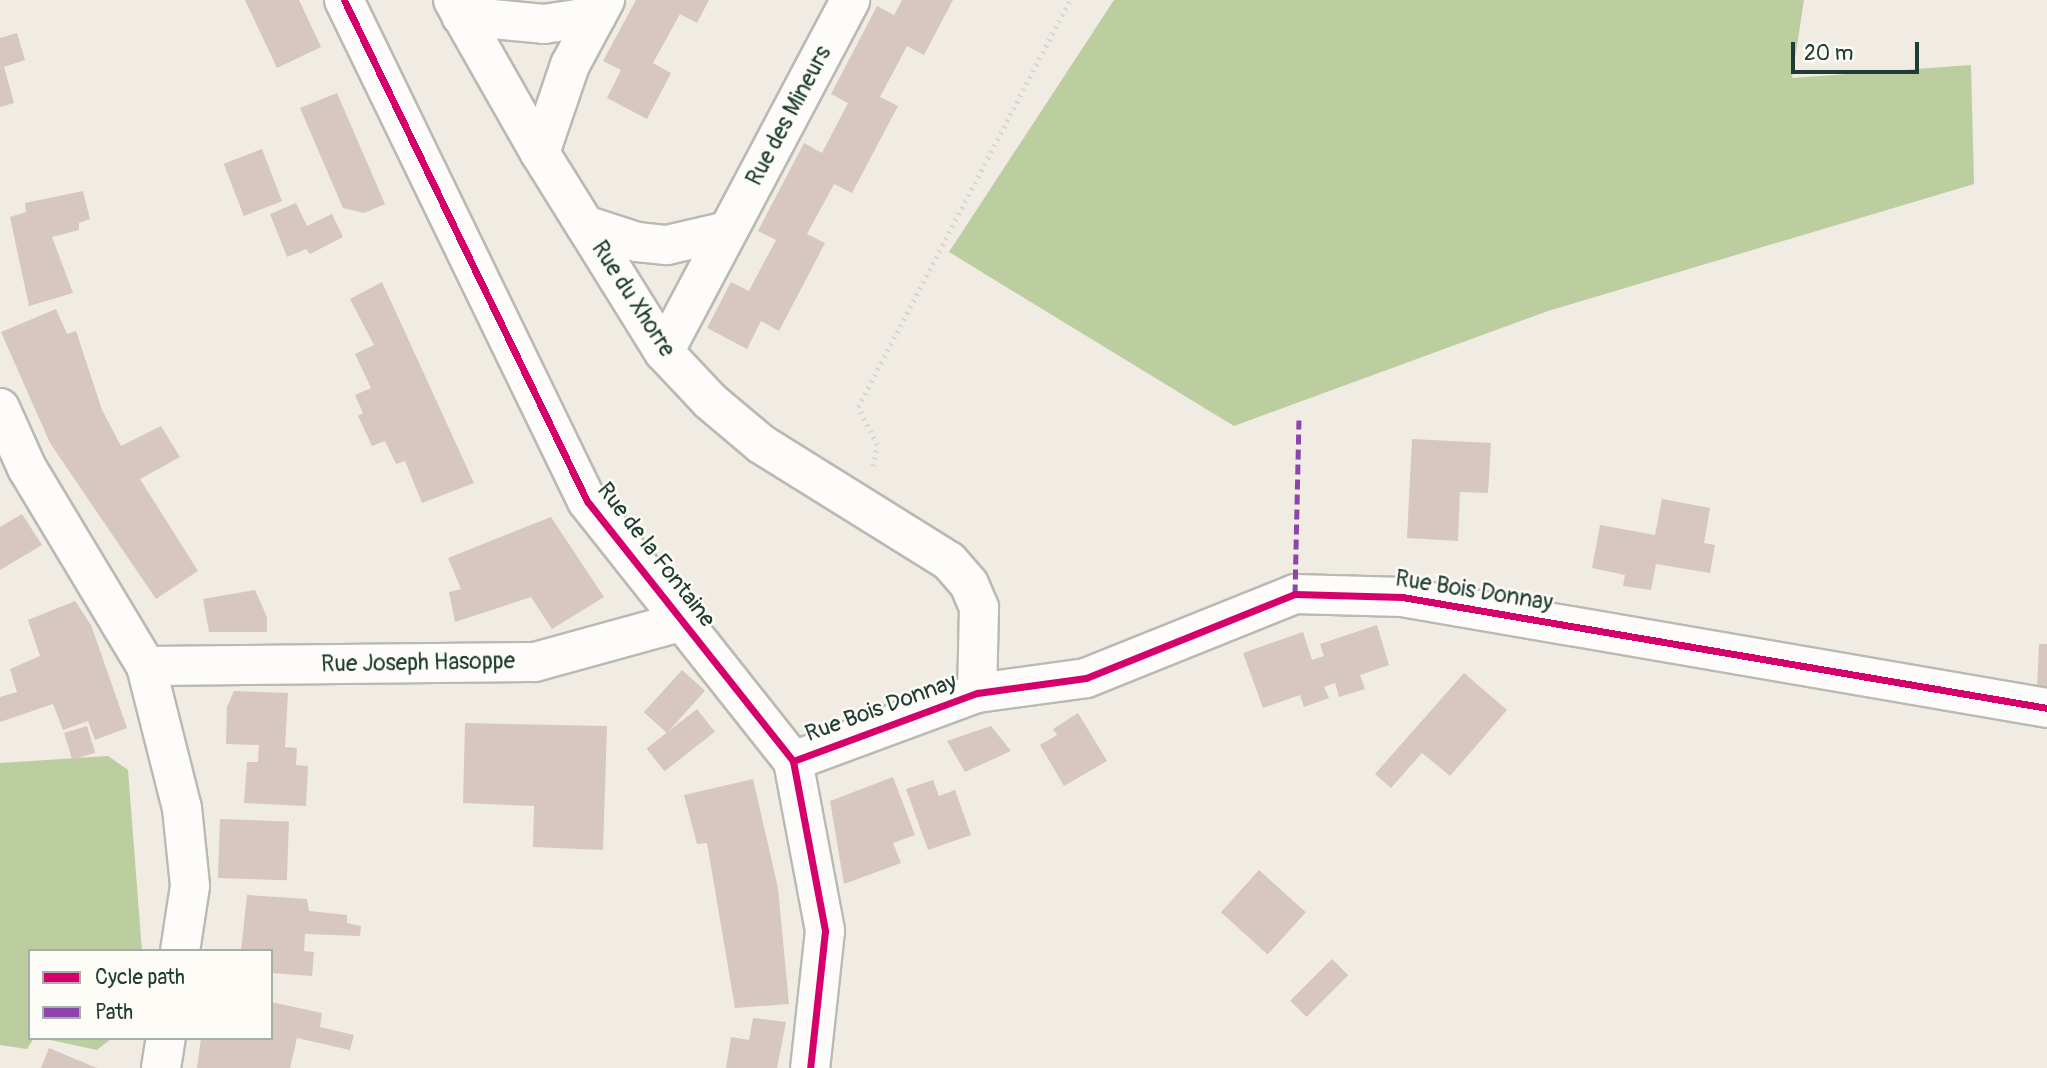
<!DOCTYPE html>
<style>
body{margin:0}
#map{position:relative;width:2047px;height:1068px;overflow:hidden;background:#f0ece3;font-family:Pangolin,sans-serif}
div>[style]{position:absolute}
.forest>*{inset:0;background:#bccd9f}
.building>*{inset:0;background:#d8c6c1;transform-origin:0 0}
.path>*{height:4.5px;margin-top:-2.25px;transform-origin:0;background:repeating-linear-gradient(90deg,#d6d7d4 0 2px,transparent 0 7px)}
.roads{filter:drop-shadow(2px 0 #babab4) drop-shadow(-2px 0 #babab4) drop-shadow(0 2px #babab4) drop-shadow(0 -2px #babab4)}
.minor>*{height:38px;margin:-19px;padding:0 19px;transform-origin:19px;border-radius:19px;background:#fdfcfb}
.quiet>*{height:5px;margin-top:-2.5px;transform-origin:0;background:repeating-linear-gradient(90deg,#8e44ad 0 10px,transparent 0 15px)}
.cycleway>*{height:7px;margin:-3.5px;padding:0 3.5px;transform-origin:3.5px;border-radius:3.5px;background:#d6006c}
span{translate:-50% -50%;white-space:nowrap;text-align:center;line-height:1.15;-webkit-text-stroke:5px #fdfcf7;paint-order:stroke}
.street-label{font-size:23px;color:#1f3d34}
.legend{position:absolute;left:28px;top:949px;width:245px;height:91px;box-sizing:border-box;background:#fdfcf7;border:2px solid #a4b0a9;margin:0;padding:9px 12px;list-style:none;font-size:21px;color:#1f3d34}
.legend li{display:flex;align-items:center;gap:14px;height:35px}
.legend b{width:35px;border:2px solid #a4b0a9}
.scale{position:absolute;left:1791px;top:42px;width:128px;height:32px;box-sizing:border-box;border:4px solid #1f3d34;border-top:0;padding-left:9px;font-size:21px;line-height:24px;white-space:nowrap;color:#1f3d34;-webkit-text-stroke:5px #fdfcf7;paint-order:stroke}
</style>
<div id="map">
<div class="forest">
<div style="clip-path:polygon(1114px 0,1804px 0,1792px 78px,1971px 65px,1974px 184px,1548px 311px,1234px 426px,949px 252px)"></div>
<div style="clip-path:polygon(108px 756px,128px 770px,142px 951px,30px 951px,30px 1038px,34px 1038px,27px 1049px,0 1045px,0 763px)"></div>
<div style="clip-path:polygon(41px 1038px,112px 1038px,97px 1050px)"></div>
</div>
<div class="building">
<div style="clip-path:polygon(245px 0,299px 0,321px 47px,277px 68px)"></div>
<div style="clip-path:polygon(636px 0,709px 0,697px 23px,680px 14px,653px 63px,671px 73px,647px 119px,607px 98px,621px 70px,603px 61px)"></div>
<div style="clip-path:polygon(902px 0,953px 0,924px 55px,907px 46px,880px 97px,898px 106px,852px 193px,834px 184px,807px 234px,825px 243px,779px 331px,761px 321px,747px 349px,707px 328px,731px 282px,749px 291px,762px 266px,776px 240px,758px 231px,804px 143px,822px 153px,848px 103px,831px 94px,877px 6px,894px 15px)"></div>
<div style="clip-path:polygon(17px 33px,25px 60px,4px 67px,14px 103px,0 107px,0 38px)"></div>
<div style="clip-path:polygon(337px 93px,385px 204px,364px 213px,343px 208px,300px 108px)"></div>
<div style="left:262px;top:149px;width:56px;height:41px;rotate:69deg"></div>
<div style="clip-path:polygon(83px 191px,90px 219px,79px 223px,79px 230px,52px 237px,73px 293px,29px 306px,10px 217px,26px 212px,25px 203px)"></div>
<div style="clip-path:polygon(296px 203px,307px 226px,332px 214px,343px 237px,310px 254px,306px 249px,287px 257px,270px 214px)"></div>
<div style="clip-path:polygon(382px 282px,474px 483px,422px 503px,405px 461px,396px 464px,385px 441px,372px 446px,358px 416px,363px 413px,355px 395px,371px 388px,355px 354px,374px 345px,350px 299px)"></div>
<div style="clip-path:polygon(56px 309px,67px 334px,76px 331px,102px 410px,121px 446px,161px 426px,180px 457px,140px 479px,198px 571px,156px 599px,50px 443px,1px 332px)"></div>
<div style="clip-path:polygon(1412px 439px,1491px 443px,1488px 493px,1460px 492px,1458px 541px,1407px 538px)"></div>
<div style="clip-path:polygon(1662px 499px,1710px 508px,1704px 543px,1715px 545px,1710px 573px,1656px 564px,1651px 590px,1623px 586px,1625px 575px,1592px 568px,1600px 525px,1655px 535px)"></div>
<div style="clip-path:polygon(22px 514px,42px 545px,0 570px,0 527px)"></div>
<div style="clip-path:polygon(551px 517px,604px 597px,552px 629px,531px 597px,455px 622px,449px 592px,461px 589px,448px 558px)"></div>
<div style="clip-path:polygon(255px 590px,267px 617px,267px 632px,209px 632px,203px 599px)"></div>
<div style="clip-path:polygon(75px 601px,91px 625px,127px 728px,95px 740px,88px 721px,63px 730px,53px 704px,0 722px,0 697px,17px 692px,10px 669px,40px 656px,28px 620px)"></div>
<div style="clip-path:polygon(1377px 625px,1389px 665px,1360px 675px,1365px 689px,1339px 697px,1335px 683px,1324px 687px,1329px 698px,1304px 707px,1300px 695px,1263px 708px,1243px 653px,1303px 632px,1312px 660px,1324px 656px,1320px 644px)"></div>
<div style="clip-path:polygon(2039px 644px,2047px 644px,2047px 688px,2037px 688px)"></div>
<div style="left:682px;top:670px;width:31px;height:57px;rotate:42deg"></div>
<div style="clip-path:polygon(1464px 673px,1507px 710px,1450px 776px,1422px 753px,1391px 788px,1375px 774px)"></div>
<div style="clip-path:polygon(234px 691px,288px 693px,285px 747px,297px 748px,296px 765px,308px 766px,306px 806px,244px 803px,247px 762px,258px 762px,259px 745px,226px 744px,227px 707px)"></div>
<div style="left:697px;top:709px;width:29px;height:64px;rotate:52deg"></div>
<div style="clip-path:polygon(1078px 713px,1107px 761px,1064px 786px,1040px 745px,1057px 735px,1053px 729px)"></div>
<div style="clip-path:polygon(465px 723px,607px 726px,603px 850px,533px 847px,534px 806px,463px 803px)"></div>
<div style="left:87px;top:726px;width:28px;height:24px;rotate:73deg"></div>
<div style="clip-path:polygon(991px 726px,1011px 751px,965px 772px,947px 741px)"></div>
<div style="clip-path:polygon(893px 777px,915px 835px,893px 843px,901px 863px,844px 884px,830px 801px)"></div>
<div style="clip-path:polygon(753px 779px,778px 888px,789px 1004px,735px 1008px,707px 843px,697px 844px,684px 795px)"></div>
<div style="clip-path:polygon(933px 780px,939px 796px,955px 790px,971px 835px,928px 850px,906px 789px)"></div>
<div style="left:220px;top:819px;width:69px;height:59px;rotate:2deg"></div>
<div style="left:1259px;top:870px;width:63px;height:57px;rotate:42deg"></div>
<div style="clip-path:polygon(247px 895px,307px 899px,309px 911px,347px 915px,347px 923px,361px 926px,360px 936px,305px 934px,304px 951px,314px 952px,312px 976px,271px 973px,271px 951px,241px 951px)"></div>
<div style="left:1332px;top:959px;width:23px;height:59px;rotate:45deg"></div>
<div style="clip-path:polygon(271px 1002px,322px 1013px,320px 1027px,354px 1035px,350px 1050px,297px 1038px,290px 1068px,197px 1068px,201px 1038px,271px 1038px)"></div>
<div style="clip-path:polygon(753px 1018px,786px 1022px,777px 1068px,726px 1068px,731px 1037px,749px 1040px)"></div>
<div style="clip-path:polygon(49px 1048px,97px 1068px,41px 1068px)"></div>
</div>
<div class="path">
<div style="left:873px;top:466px;width:21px;rotate:-79deg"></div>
<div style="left:877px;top:445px;width:42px;rotate:-116.6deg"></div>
<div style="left:858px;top:407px;width:459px;rotate:-62.5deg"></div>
</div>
<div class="roads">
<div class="minor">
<div style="left:344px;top:0;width:557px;rotate:64.13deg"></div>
<div style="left:587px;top:501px;width:332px;rotate:51.6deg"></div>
<div style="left:793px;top:761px;width:173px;rotate:79.3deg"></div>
<div style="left:825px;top:931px;width:138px;rotate:96.2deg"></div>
<div style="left:453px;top:0;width:176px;rotate:60.4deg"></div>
<div style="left:540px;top:153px;width:234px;rotate:58.1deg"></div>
<div style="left:664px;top:352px;width:67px;rotate:46.8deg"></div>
<div style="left:710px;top:401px;width:67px;rotate:40.1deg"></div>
<div style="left:761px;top:444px;width:221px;rotate:31.9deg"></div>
<div style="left:949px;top:561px;width:30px;rotate:49deg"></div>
<div style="left:969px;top:584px;width:26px;rotate:67deg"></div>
<div style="left:979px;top:608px;width:85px;rotate:91.3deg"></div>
<div style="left:461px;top:16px;width:83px;rotate:5.5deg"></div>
<div style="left:544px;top:24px;width:53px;rotate:-8.7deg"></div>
<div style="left:540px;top:153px;width:93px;rotate:-71.2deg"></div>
<div style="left:570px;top:65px;width:74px;rotate:-61.7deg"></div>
<div style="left:585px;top:225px;width:55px;rotate:18.1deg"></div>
<div style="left:637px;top:242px;width:30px;rotate:6deg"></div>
<div style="left:667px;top:245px;width:62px;rotate:-13.1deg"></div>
<div style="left:664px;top:352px;width:398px;rotate:-62.1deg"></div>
<div style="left:0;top:408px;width:66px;rotate:65.8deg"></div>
<div style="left:27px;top:468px;width:231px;rotate:59deg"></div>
<div style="left:146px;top:666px;width:146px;rotate:75.8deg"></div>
<div style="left:182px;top:808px;width:78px;rotate:84.1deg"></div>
<div style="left:190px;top:886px;width:66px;rotate:98.7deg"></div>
<div style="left:146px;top:666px;width:389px;rotate:-0.6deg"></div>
<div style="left:535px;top:662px;width:155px;rotate:-15.4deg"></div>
<div style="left:793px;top:761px;width:196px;rotate:-20.3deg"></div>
<div style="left:977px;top:693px;width:110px;rotate:-7.8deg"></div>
<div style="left:1086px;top:678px;width:225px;rotate:-21.9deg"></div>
<div style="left:1295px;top:594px;width:107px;rotate:1.6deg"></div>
<div style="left:1402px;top:597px;width:654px;rotate:9.76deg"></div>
<div style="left:161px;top:1068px;width:30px;rotate:-81deg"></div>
</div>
</div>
<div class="quiet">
<div style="left:1295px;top:594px;width:174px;rotate:-88.7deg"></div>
</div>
<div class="cycleway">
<div style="left:344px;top:0;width:557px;rotate:64.13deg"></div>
<div style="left:587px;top:501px;width:332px;rotate:51.6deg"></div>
<div style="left:793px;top:761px;width:173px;rotate:79.3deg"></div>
<div style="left:825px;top:931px;width:138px;rotate:96.2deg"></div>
<div style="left:793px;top:761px;width:196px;rotate:-20.3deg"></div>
<div style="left:977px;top:693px;width:110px;rotate:-7.8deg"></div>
<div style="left:1086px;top:678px;width:225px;rotate:-21.9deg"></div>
<div style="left:1295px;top:594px;width:107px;rotate:1.6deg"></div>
<div style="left:1402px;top:597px;width:654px;rotate:9.76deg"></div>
</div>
<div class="street-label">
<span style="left:789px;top:116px;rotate:-62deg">Rue des Mineurs</span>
<span style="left:633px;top:299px;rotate:57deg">Rue du Xhorre</span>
<span style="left:656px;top:555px;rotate:52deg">Rue de la Fontaine</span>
<span style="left:1474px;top:591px;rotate:9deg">Rue Bois Donnay</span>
<span style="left:418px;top:663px;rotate:-1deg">Rue Joseph Hasoppe</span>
<span style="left:881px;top:708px;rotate:-20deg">Rue Bois Donnay</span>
</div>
<ul class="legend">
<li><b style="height:9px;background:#d6006c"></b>Cycle path</li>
<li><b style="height:9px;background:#8e44ad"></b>Path</li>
</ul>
<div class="scale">20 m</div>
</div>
